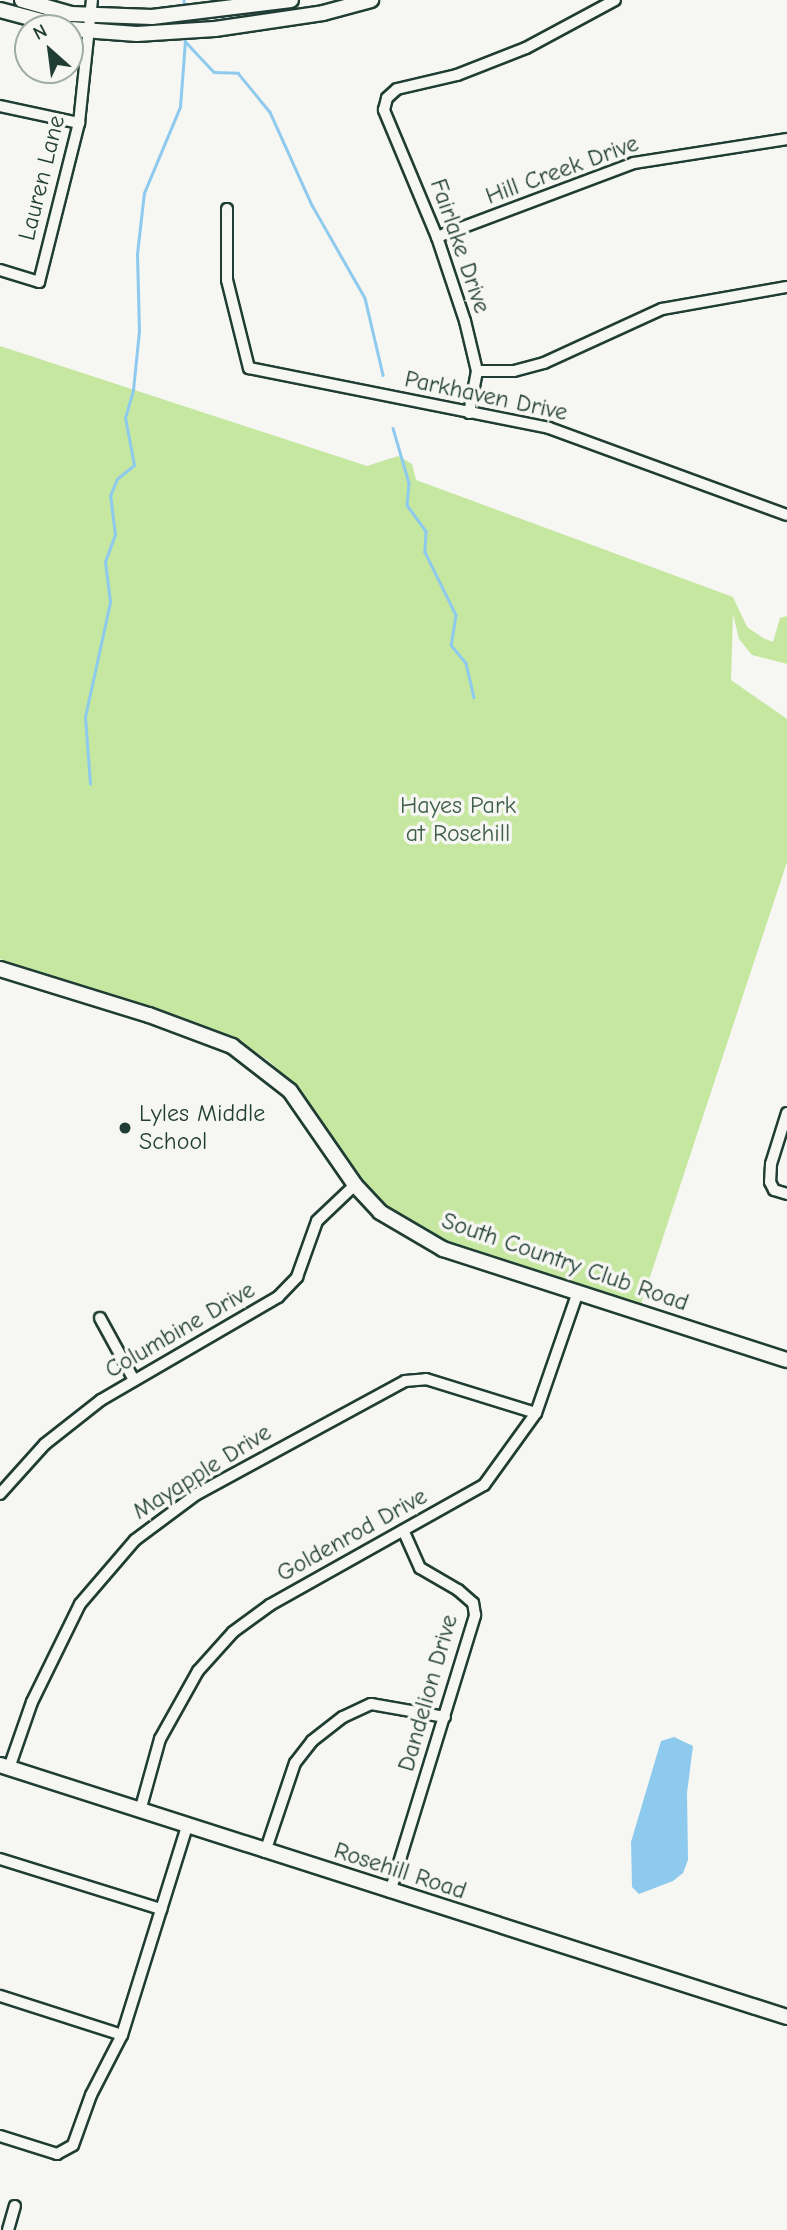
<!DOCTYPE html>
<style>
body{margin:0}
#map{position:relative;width:787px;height:2230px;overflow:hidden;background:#f6f6f2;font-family:"Comic Neue",sans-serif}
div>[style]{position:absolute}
.green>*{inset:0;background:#c5e7a0}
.water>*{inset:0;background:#8ecaee}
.stream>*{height:2.5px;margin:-1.25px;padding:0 1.25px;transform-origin:1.25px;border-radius:1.25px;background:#8ecaee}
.roads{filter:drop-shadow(2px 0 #1f3d34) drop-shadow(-2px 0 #1f3d34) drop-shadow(0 2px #1f3d34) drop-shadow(0 -2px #1f3d34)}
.street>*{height:10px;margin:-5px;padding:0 5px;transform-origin:5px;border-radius:5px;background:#f6f6f2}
.secondary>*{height:14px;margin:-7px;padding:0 7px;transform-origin:7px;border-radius:7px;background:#f6f6f2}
.dots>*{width:19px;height:19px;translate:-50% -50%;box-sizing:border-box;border:4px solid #f6f6f2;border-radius:50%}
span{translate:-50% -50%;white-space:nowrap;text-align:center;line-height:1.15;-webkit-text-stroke:7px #f6f6f2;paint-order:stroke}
.street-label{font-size:24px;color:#1f3d34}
.park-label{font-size:24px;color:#405f4a}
.poi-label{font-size:24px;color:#1f3d34}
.left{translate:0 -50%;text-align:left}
.north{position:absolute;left:14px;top:14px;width:70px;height:70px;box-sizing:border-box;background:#f6f6f2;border:2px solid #a0aca6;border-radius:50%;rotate:332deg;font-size:19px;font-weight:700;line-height:28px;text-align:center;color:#1f3d34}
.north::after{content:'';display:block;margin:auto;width:24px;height:32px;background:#1f3d34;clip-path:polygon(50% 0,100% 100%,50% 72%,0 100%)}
</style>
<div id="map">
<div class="green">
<div style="clip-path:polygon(0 346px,367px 466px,398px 456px,412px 464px,416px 480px,733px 597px,747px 627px,763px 638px,773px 642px,780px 618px,787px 616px,787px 664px,752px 655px,739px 639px,733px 614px,731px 680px,787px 719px,787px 862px,641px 1304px,432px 1236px,386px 1208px,348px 1167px,294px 1085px,270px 1062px,232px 1036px,0 959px)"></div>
</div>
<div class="water">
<div style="clip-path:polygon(674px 1737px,693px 1746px,687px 1793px,688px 1860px,683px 1873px,673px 1881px,639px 1894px,632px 1887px,631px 1842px,661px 1741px)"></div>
</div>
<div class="stream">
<div style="left:184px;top:0;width:8px;rotate:90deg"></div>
<div style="left:185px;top:41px;width:42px;rotate:46.9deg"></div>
<div style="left:214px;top:72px;width:24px;rotate:2deg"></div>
<div style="left:238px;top:73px;width:50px;rotate:50.6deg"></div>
<div style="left:270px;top:112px;width:102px;rotate:65.7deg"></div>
<div style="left:312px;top:205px;width:107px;rotate:60.3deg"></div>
<div style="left:365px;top:298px;width:79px;rotate:76.8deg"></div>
<div style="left:393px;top:428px;width:57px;rotate:73.8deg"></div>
<div style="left:409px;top:483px;width:22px;rotate:95deg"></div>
<div style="left:407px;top:505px;width:32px;rotate:54deg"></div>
<div style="left:426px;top:531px;width:21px;rotate:93deg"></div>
<div style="left:425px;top:552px;width:70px;rotate:63.8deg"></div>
<div style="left:456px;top:615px;width:30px;rotate:99deg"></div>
<div style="left:451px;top:645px;width:23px;rotate:50deg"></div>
<div style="left:466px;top:663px;width:35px;rotate:77deg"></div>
<div style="left:90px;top:784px;width:67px;rotate:-94.3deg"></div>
<div style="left:85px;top:717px;width:118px;rotate:-77.7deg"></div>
<div style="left:110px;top:602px;width:40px;rotate:-97.1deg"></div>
<div style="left:105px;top:562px;width:29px;rotate:-70deg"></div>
<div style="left:115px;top:535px;width:39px;rotate:-97deg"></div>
<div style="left:110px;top:496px;width:18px;rotate:-68deg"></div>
<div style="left:117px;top:479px;width:22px;rotate:-39deg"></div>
<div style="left:134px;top:465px;width:48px;rotate:-100.8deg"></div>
<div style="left:125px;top:418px;width:29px;rotate:-74deg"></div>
<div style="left:133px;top:390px;width:59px;rotate:-84.2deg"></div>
<div style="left:139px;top:331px;width:77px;rotate:-91.5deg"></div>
<div style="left:137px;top:254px;width:61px;rotate:-83.5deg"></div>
<div style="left:144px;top:193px;width:93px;rotate:-67.3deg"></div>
<div style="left:180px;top:107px;width:66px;rotate:-85.7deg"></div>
</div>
<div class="roads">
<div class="street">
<div style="left:0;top:106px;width:81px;rotate:12.1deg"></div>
<div style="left:227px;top:209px;width:71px;rotate:90deg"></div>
<div style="left:227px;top:280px;width:91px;rotate:76deg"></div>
<div style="left:249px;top:368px;width:306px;rotate:11.3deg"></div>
<div style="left:549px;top:428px;width:253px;rotate:20.1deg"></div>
<div style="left:437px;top:237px;width:210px;rotate:-20.6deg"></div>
<div style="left:634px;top:163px;width:155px;rotate:-8.9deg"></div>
<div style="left:0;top:270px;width:41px;rotate:17.1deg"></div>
<div style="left:39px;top:282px;width:164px;rotate:-75.9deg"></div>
<div style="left:79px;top:123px;width:124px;rotate:-84deg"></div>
<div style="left:477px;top:371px;width:37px"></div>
<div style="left:514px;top:371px;width:31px;rotate:-15deg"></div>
<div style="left:544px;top:363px;width:130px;rotate:-24.6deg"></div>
<div style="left:662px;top:309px;width:127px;rotate:-10deg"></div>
<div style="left:469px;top:413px;width:43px;rotate:-79.2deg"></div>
<div style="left:477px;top:371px;width:51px;rotate:-103.5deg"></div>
<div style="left:465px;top:321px;width:89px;rotate:-108.4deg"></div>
<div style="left:437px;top:237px;width:138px;rotate:-112.7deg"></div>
<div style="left:384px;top:110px;width:12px;rotate:-76deg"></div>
<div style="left:387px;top:98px;width:13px;rotate:-42deg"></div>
<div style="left:397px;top:89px;width:62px;rotate:-13.1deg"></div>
<div style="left:457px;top:75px;width:74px;rotate:-21.4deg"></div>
<div style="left:526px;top:48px;width:101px;rotate:-28.3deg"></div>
<div style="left:787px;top:1113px;width:53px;rotate:107.4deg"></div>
<div style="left:771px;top:1164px;width:18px;rotate:93deg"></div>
<div style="left:770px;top:1182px;width:9px;rotate:63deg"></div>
<div style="left:774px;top:1190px;width:14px;rotate:17deg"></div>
<div style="left:100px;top:1318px;width:71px;rotate:61.3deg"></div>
<div style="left:0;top:1494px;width:67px;rotate:-48deg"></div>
<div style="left:45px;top:1444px;width:71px;rotate:-38.2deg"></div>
<div style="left:101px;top:1400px;width:205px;rotate:-30.2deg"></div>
<div style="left:278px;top:1297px;width:28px;rotate:-46deg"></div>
<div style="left:297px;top:1277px;width:59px;rotate:-70.3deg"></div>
<div style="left:317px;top:1221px;width:52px;rotate:-43.5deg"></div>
<div style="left:9px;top:1768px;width:70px;rotate:-70.8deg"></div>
<div style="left:32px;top:1702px;width:109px;rotate:-63.9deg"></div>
<div style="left:80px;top:1604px;width:84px;rotate:-49.3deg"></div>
<div style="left:135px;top:1540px;width:77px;rotate:-36.6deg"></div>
<div style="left:197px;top:1494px;width:237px;rotate:-28.5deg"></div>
<div style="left:405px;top:1381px;width:21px;rotate:-5deg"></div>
<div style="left:426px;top:1379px;width:115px;rotate:17.2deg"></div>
<div style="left:140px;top:1811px;width:75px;rotate:-74.5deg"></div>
<div style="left:160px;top:1739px;width:78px;rotate:-60.8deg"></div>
<div style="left:198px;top:1671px;width:52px;rotate:-48.1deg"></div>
<div style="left:233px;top:1632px;width:46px;rotate:-36.1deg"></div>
<div style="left:270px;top:1605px;width:245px;rotate:-29.3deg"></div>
<div style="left:484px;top:1485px;width:89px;rotate:-54.2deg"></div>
<div style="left:536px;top:1413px;width:128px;rotate:-70.9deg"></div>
<div style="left:265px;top:1852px;width:94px;rotate:-71.4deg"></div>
<div style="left:295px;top:1763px;width:28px;rotate:-52deg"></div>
<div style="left:312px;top:1741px;width:39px;rotate:-38deg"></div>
<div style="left:343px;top:1717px;width:31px;rotate:-25deg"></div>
<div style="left:371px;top:1704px;width:75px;rotate:10deg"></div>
<div style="left:0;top:1859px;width:169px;rotate:17.3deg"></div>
<div style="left:390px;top:1892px;width:290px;rotate:-72.9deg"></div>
<div style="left:475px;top:1615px;width:12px;rotate:-99deg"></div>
<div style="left:473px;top:1603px;width:20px;rotate:-139deg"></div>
<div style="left:458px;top:1590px;width:44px;rotate:-149.9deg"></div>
<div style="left:420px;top:1568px;width:39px;rotate:-114deg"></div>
<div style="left:0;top:1996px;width:128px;rotate:17.7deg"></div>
<div style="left:0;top:2136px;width:60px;rotate:17.5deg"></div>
<div style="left:57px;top:2154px;width:18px;rotate:-29deg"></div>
<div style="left:73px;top:2145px;width:53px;rotate:-70.2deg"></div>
<div style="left:91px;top:2095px;width:68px;rotate:-62.7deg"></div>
<div style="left:122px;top:2035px;width:219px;rotate:-72.7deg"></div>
<div style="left:8px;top:2230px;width:25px;rotate:-74deg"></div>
</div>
<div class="secondary">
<div style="left:22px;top:0;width:51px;rotate:15.9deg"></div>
<div style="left:71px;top:14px;width:81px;rotate:2.1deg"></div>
<div style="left:152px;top:17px;width:140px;rotate:-7deg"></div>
<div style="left:0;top:10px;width:69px;rotate:15deg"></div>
<div style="left:70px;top:29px;width:67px;rotate:4.3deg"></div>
<div style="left:137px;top:34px;width:78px;rotate:-3.7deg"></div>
<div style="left:215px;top:29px;width:109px;rotate:-8.4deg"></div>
<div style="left:323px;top:13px;width:50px;rotate:-15.2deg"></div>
<div style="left:0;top:969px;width:156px;rotate:17.2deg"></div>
<div style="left:149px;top:1015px;width:89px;rotate:20.5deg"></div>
<div style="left:232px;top:1046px;width:73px;rotate:37.8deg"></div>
<div style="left:290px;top:1091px;width:114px;rotate:55.3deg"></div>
<div style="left:355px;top:1185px;width:37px;rotate:47deg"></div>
<div style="left:380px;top:1212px;width:73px;rotate:30.4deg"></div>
<div style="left:443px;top:1249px;width:361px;rotate:17.9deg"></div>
<div style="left:0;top:1765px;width:826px;rotate:17.76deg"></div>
</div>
</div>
<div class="dots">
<div style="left:125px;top:1128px;background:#1f3d34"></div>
</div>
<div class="street-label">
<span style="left:562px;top:170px;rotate:-20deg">Hill Creek Drive</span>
<span style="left:42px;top:178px;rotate:-76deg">Lauren Lane</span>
<span style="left:460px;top:246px;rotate:71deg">Fairlake Drive</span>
<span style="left:486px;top:396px;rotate:12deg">Parkhaven Drive</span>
<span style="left:565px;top:1262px;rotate:19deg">South Country Club Road</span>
<span style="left:180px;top:1330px;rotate:-30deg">Columbine Drive</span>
<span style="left:202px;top:1472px;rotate:-32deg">Mayapple Drive</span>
<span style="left:352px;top:1535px;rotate:-29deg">Goldenrod Drive</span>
<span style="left:428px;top:1693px;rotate:-74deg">Dandelion Drive</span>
<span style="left:400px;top:1871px;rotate:18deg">Rosehill Road</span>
</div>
<div class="park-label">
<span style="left:458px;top:820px">Hayes Park<br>at Rosehill</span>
</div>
<div class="poi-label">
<span class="left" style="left:139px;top:1128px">Lyles Middle<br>School</span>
</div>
<div class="north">N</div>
</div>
